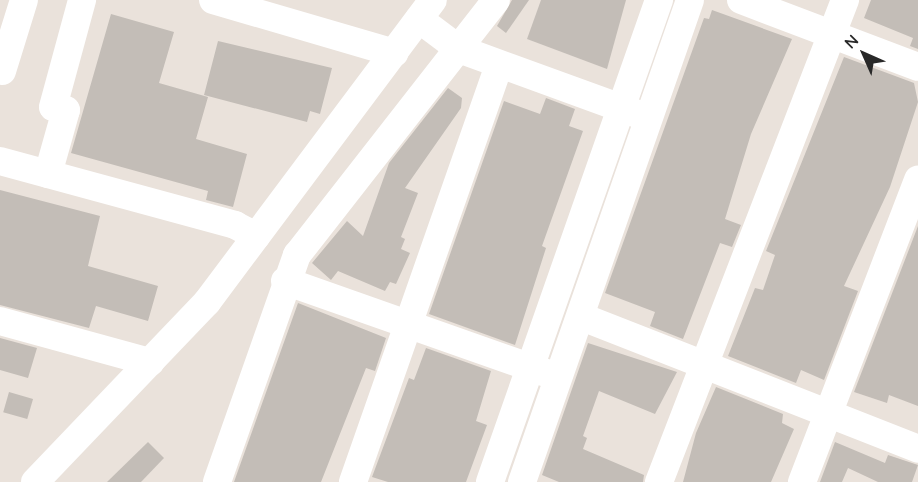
<!DOCTYPE html>
<style>
body{margin:0}
#map{position:relative;width:918px;height:482px;overflow:hidden;background:#eae2db;font-family:Quicksand,sans-serif}
div>[style]{position:absolute}
.building>*{inset:0;background:#c3bdb7;transform-origin:0 0}
.minor>*{height:28px;margin:-14px;padding:0 14px;transform-origin:14px;border-radius:14px;background:#fff}
span{translate:-50% -50%;white-space:nowrap;text-align:center;line-height:1.15;-webkit-text-stroke:6px #fff;paint-order:stroke}
.north{position:absolute;left:834px;top:24px;width:60px;height:60px;-webkit-text-stroke:4px #fff;paint-order:stroke;rotate:315deg;font-size:16px;font-weight:700;line-height:24px;text-align:center;color:#292929}
.north::after{content:'';display:block;margin:auto;width:21px;height:27px;background:#292929;clip-path:polygon(50% 0,100% 100%,50% 72%,0 100%)}
</style>
<div id="map">
<div class="building">
<div style="clip-path:polygon(512px 0,529px 0,506px 33px,497px 26px)"></div>
<div style="clip-path:polygon(541px 0,626px 0,607px 69px,527px 39px)"></div>
<div style="clip-path:polygon(871px 0,918px 0,918px 49px,910px 46px,913px 38px,864px 18px)"></div>
<div style="clip-path:polygon(712px 10px,792px 39px,751px 134px,725px 219px,741px 225px,732px 247px,720px 243px,683px 339px,650px 326px,655px 312px,605px 293px,704px 18px,709px 19px)"></div>
<div style="clip-path:polygon(111px 14px,174px 32px,159px 83px,208px 97px,196px 139px,247px 154px,233px 207px,206px 200px,208px 191px,71px 153px)"></div>
<div style="clip-path:polygon(218px 41px,332px 68px,320px 114px,310px 111px,307px 122px,204px 95px)"></div>
<div style="clip-path:polygon(844px 57px,914px 83px,918px 102px,890px 187px,844px 286px,858px 291px,824px 380px,801px 370px,796px 383px,728px 356px,755px 288px,763px 290px,775px 255px,766px 251px)"></div>
<div style="clip-path:polygon(448px 88px,462px 98px,461px 108px,405px 188px,418px 193px,401px 237px,405px 239px,401px 249px,410px 253px,396px 284px,390px 282px,385px 291px,338px 271px,331px 280px,312px 263px,347px 221px,363px 236px,389px 163px)"></div>
<div style="clip-path:polygon(546px 98px,575px 109px,569px 126px,583px 131px,542px 246px,546px 248px,515px 345px,429px 314px,504px 101px,540px 114px)"></div>
<div style="clip-path:polygon(0 190px,100px 216px,88px 266px,158px 286px,148px 321px,96px 306px,89px 328px,0 305px)"></div>
<div style="clip-path:polygon(918px 226px,918px 406px,889px 395px,887px 403px,854px 392px)"></div>
<div style="clip-path:polygon(298px 303px,386px 338px,375px 371px,366px 368px,321px 482px,234px 482px)"></div>
<div style="clip-path:polygon(0 338px,37px 348px,28px 378px,0 370px)"></div>
<div style="clip-path:polygon(588px 343px,677px 372px,655px 414px,599px 391px,583px 436px,587px 438px,583px 449px,644px 475px,643px 482px,559px 482px,542px 475px)"></div>
<div style="clip-path:polygon(426px 348px,491px 371px,476px 421px,487px 425px,466px 482px,388px 482px,372px 477px,409px 378px,414px 380px)"></div>
<div style="clip-path:polygon(716px 387px,783px 414px,782px 423px,794px 429px,771px 482px,683px 482px,696px 433px)"></div>
<div style="left:9px;top:392px;width:25px;height:21px;rotate:16deg"></div>
<div style="clip-path:polygon(148px 442px,164px 458px,141px 482px,107px 482px)"></div>
<div style="clip-path:polygon(835px 442px,885px 463px,888px 455px,918px 465px,912px 482px,878px 482px,848px 468px,842px 482px,820px 482px)"></div>
</div>
<div class="minor">
<div style="left:213px;top:0;width:189px;rotate:16.3deg"></div>
<div style="left:741px;top:0;width:189px;rotate:20.7deg"></div>
<div style="left:419px;top:19px;width:50px;rotate:36.9deg"></div>
<div style="left:459px;top:49px;width:190px;rotate:20deg"></div>
<div style="left:2px;top:71px;width:74px;rotate:-72.8deg"></div>
<div style="left:0;top:161px;width:244px;rotate:15.2deg"></div>
<div style="left:235px;top:225px;width:24px;rotate:28deg"></div>
<div style="left:48px;top:174px;width:66px;rotate:-74.3deg"></div>
<div style="left:66px;top:110px;width:13px;rotate:-167deg"></div>
<div style="left:53px;top:107px;width:111px;rotate:-74.8deg"></div>
<div style="left:285px;top:281px;width:277px;rotate:19.4deg"></div>
<div style="left:582px;top:317px;width:361px;rotate:21.4deg"></div>
<div style="left:0;top:321px;width:156px;rotate:15.3deg"></div>
<div style="left:35px;top:482px;width:249px;rotate:-46.3deg"></div>
<div style="left:207px;top:302px;width:377px;rotate:-53.2deg"></div>
<div style="left:217px;top:482px;width:241px;rotate:-70.6deg"></div>
<div style="left:297px;top:255px;width:323px;rotate:-52deg"></div>
<div style="left:353px;top:482px;width:442px;rotate:-70.7deg"></div>
<div style="left:490px;top:482px;width:511px;rotate:-70.68deg"></div>
<div style="left:522px;top:482px;width:510px;rotate:-70.78deg"></div>
<div style="left:659px;top:482px;width:517px;rotate:-68.9deg"></div>
<div style="left:802px;top:482px;width:324px;rotate:-69deg"></div>
</div>
<div class="north">N</div>
</div>
